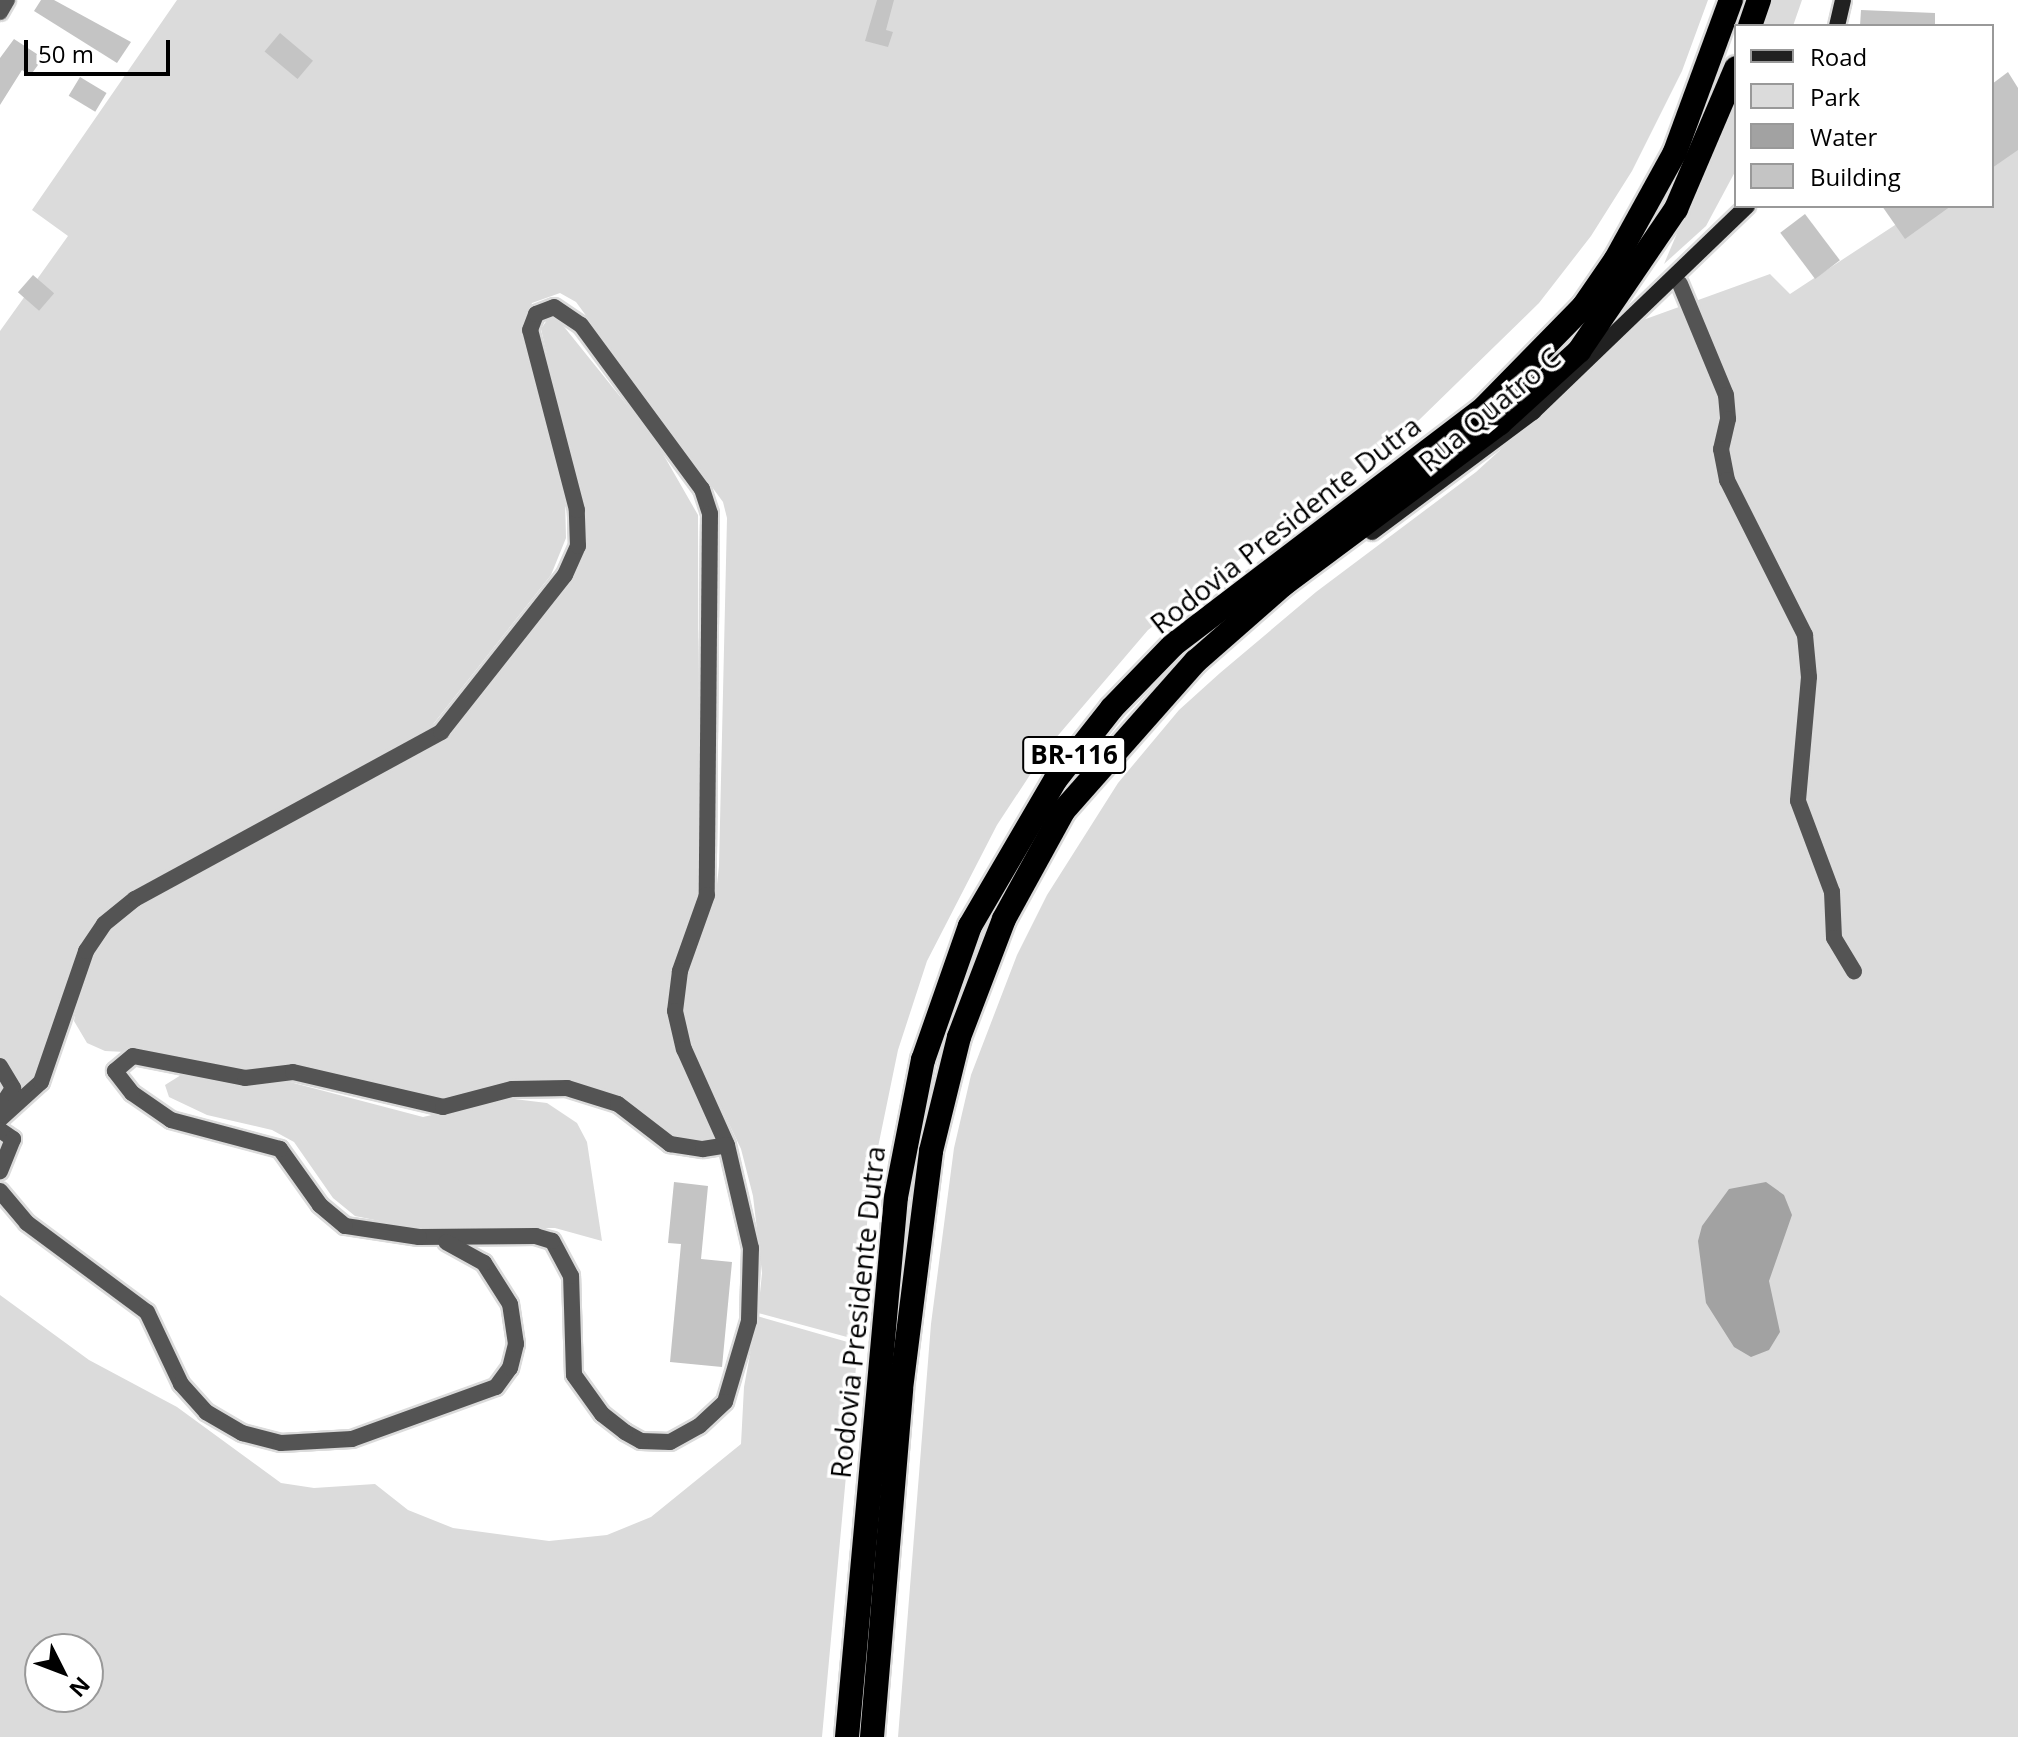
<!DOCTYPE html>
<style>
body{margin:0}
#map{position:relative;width:2018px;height:1737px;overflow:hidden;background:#fff;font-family:"Open Sans",sans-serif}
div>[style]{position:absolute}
.green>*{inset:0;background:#dbdbdb}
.water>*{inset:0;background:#a2a2a2}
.building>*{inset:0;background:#c4c4c4;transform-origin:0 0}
.roads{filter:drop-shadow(2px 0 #dbdbdb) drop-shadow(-2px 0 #dbdbdb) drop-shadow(0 2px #dbdbdb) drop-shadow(0 -2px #dbdbdb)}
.street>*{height:16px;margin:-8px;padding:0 8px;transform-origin:8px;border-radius:8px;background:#545454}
.secondary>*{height:16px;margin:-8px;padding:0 8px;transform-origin:8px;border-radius:8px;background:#212121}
.highway>*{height:24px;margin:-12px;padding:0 12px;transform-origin:12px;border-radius:12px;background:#000}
span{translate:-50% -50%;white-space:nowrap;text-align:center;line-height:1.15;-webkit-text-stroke:7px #fff;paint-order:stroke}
.shield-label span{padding:2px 6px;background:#fff;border:2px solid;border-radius:6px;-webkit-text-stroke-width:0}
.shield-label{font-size:26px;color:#000;font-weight:700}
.street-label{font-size:28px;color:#000}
.legend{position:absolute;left:1734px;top:24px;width:260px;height:184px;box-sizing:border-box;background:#fff;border:2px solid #999;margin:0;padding:10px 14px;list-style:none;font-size:24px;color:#000}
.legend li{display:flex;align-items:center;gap:16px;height:40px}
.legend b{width:40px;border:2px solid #999}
.north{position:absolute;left:24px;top:1633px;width:80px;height:80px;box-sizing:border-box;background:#fff;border:2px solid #999;border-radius:50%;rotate:132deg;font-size:22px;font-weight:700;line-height:32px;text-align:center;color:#000}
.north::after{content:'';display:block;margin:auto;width:28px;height:36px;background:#000;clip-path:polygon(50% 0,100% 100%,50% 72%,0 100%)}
.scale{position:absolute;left:24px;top:40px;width:146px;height:36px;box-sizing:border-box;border:4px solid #000;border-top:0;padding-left:10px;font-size:24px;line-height:28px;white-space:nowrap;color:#000;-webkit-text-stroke:6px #fff;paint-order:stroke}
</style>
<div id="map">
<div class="green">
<div style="clip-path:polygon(177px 0,1708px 0,1682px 71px,1632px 171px,1591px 236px,1539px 303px,1419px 420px,1148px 630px,1049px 746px,997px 825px,927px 961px,898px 1050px,870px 1186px,858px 1340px,758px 1313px,762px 1273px,753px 1196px,741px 1149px,689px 1040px,683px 1013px,683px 990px,716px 893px,719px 866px,727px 518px,723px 502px,576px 302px,560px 293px,532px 303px,521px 330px,565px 497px,566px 538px,551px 575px,427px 732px,98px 922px,73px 959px,41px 1060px,30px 1081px,0 1109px,0 331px,68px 236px,32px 210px)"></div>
<div style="clip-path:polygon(1768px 0,1802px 0,1793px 26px,1760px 26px)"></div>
<div style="clip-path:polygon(1736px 94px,1736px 170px,1706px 226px,1664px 264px)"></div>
<div style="clip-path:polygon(2018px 144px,2018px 1737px,898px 1737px,931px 1324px,954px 1148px,971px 1075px,1017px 955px,1047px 895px,1118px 783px,1179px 710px,1220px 673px,1316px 592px,1476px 472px,1643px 320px,1770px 274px,1790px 294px,1924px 206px,1992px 206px,1992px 161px)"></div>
<div style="clip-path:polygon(557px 318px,655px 440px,698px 515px,699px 892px,670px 975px,667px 1002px,720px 1141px,690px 1145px,660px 1130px,624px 1097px,567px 1081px,520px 1081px,439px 1100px,237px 1070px,165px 1054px,105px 1051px,87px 1043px,74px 1021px,82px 975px,101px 937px,122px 915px,409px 756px,560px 591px,581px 504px,541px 329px,547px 320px)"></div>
<div style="clip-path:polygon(181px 1075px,238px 1085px,286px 1081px,423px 1117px,506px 1098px,547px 1103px,577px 1123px,587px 1142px,602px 1241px,555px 1228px,419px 1229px,355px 1216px,333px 1198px,294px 1142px,272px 1130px,207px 1115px,169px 1097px,165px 1085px)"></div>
<div style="clip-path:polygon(evenodd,0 1295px,89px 1360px,177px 1407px,281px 1483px,314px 1488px,375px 1484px,408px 1510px,453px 1528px,549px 1541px,607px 1535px,651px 1517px,741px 1444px,744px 1387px,757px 1316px,858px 1345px,822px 1737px,0 1737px,0 1295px,40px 1649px,88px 1649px,88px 1697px,40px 1697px,40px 1649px)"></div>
</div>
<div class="water">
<div style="clip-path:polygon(1766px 1182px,1784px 1195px,1792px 1215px,1769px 1281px,1780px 1332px,1769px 1350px,1751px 1357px,1734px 1347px,1706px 1303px,1698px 1241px,1702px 1226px,1729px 1189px)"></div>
</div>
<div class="building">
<div style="clip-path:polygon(41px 0,54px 0,131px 42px,117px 63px,34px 11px)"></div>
<div style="clip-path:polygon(877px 0,894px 0,886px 30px,893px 32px,888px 47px,865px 41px)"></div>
<div style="clip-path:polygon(1861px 10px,1935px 13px,1935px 26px,1860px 26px)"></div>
<div style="left:280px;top:33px;width:43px;height:24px;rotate:40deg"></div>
<div style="clip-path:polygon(14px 39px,43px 58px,30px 76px,22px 70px,0 105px,0 58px)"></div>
<div style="clip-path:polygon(2008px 72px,2018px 88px,2018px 150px,1992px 168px,1992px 84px)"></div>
<div style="left:80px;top:77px;width:31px;height:22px;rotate:31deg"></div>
<div style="clip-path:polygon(1882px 206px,1951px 206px,1905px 239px)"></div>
<div style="left:1805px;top:214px;width:58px;height:31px;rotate:53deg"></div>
<div style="left:33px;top:275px;width:28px;height:23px;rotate:41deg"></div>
<div style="clip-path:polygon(674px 1182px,708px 1186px,701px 1259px,732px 1262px,722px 1367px,670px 1362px,681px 1244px,668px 1243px)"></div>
</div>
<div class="roads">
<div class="street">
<div style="left:0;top:12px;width:14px;rotate:-60deg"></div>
<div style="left:1680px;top:284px;width:120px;rotate:67.5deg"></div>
<div style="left:1726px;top:395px;width:24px;rotate:85deg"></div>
<div style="left:1728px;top:419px;width:31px;rotate:103deg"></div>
<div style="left:1721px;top:449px;width:32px;rotate:79deg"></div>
<div style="left:1727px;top:480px;width:174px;rotate:63.3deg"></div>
<div style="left:1805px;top:635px;width:42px;rotate:84.6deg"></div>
<div style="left:1809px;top:677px;width:124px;rotate:95.1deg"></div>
<div style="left:1798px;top:801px;width:97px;rotate:69.5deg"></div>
<div style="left:1832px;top:892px;width:46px;rotate:87.5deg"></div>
<div style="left:1834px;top:938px;width:39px;rotate:59deg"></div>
<div style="left:0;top:1066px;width:26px;rotate:59deg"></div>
<div style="left:13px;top:1088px;width:24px;rotate:123deg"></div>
<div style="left:0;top:1119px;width:55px;rotate:-42.1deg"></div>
<div style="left:41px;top:1082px;width:139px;rotate:-71deg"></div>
<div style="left:86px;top:951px;width:32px;rotate:-56deg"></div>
<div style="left:104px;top:924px;width:40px;rotate:-39deg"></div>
<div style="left:135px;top:899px;width:349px;rotate:-28.6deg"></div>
<div style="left:441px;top:732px;width:200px;rotate:-51.7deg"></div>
<div style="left:565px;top:575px;width:32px;rotate:-66deg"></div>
<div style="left:578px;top:546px;width:36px;rotate:-92deg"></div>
<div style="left:577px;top:510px;width:186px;rotate:-104.6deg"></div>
<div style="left:530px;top:330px;width:17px;rotate:-69deg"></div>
<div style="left:536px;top:314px;width:19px;rotate:-21deg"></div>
<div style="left:554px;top:307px;width:32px;rotate:34deg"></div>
<div style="left:581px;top:325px;width:204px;rotate:53.6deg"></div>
<div style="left:702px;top:489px;width:26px;rotate:72deg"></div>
<div style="left:710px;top:514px;width:381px;rotate:90.5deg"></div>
<div style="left:707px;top:895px;width:81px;rotate:109.6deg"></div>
<div style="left:680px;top:971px;width:40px;rotate:97.1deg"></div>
<div style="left:675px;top:1011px;width:39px;rotate:77deg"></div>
<div style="left:684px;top:1049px;width:105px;rotate:65.9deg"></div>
<div style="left:727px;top:1145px;width:106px;rotate:76.9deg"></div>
<div style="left:751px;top:1248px;width:73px;rotate:91.6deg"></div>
<div style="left:749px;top:1321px;width:84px;rotate:106.5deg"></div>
<div style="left:725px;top:1402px;width:35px;rotate:137deg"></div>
<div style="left:699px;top:1426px;width:33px;rotate:151deg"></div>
<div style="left:670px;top:1442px;width:29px;rotate:-178deg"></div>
<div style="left:641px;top:1441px;width:18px;rotate:-151deg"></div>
<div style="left:625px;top:1432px;width:29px;rotate:-142deg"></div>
<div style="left:602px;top:1414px;width:48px;rotate:-125.7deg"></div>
<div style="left:574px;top:1375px;width:99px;rotate:-91.7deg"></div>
<div style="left:571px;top:1276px;width:40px;rotate:-118deg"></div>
<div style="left:552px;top:1241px;width:17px;rotate:-163deg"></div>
<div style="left:536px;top:1236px;width:117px;rotate:179.5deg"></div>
<div style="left:419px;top:1237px;width:75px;rotate:-171.5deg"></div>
<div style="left:345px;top:1226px;width:33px;rotate:-140deg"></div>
<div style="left:320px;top:1205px;width:69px;rotate:-125.5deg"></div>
<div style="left:280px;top:1149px;width:113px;rotate:-165.1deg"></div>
<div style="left:171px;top:1120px;width:47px;rotate:-145.3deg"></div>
<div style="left:132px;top:1093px;width:28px;rotate:-128deg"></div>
<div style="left:115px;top:1071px;width:23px;rotate:-40deg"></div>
<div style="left:133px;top:1056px;width:114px;rotate:11.1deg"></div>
<div style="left:245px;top:1078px;width:48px;rotate:-7.1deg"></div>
<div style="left:293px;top:1072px;width:154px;rotate:13.1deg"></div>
<div style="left:443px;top:1107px;width:71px;rotate:-14.6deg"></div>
<div style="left:512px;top:1089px;width:55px;rotate:-1deg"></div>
<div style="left:567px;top:1088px;width:53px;rotate:17.4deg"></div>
<div style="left:618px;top:1104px;width:66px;rotate:37.6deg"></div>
<div style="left:670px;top:1144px;width:33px;rotate:9deg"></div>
<div style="left:703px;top:1149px;width:24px;rotate:-9deg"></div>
<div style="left:0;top:1130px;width:16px;rotate:35deg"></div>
<div style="left:13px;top:1139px;width:35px;rotate:112deg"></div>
<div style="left:0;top:1191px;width:42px;rotate:49.8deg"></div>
<div style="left:27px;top:1223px;width:149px;rotate:36.6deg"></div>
<div style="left:147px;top:1312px;width:80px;rotate:64.7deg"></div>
<div style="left:181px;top:1384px;width:38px;rotate:48deg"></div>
<div style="left:206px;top:1412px;width:42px;rotate:30.3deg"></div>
<div style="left:242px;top:1433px;width:40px;rotate:14.4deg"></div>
<div style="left:281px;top:1443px;width:71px;rotate:-3.2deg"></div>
<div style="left:352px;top:1439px;width:153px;rotate:-19.9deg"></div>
<div style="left:496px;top:1387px;width:24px;rotate:-54deg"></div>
<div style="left:510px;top:1368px;width:25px;rotate:-76deg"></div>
<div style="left:516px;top:1344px;width:40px;rotate:-98.5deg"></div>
<div style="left:510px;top:1304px;width:49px;rotate:-122.4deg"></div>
<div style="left:484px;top:1263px;width:43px;rotate:-151.1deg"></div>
</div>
<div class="secondary">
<div style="left:1837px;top:26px;width:27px;rotate:-77deg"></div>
<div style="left:1372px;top:532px;width:201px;rotate:-36.7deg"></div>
<div style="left:1533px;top:412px;width:297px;rotate:-43.9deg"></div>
</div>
<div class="highway">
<div style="left:1750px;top:26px;width:28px;rotate:-71deg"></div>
<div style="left:847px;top:1737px;width:542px;rotate:-84.82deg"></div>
<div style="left:896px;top:1197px;width:140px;rotate:-78.9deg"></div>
<div style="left:923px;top:1060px;width:142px;rotate:-70.7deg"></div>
<div style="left:970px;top:926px;width:170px;rotate:-59.7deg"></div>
<div style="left:1056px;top:779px;width:90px;rotate:-51.7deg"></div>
<div style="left:1112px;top:708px;width:88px;rotate:-45.9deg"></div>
<div style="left:1173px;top:645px;width:392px;rotate:-37.3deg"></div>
<div style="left:1485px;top:407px;width:140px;rotate:-45.6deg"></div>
<div style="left:1583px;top:307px;width:58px;rotate:-55.5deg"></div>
<div style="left:1616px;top:259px;width:122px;rotate:-61.1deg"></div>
<div style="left:1675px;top:152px;width:162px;rotate:-69.8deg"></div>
<div style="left:872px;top:1737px;width:349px;rotate:-85.2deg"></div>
<div style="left:901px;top:1389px;width:240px;rotate:-82.8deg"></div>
<div style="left:931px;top:1151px;width:117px;rotate:-76.2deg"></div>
<div style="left:959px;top:1037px;width:126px;rotate:-69.1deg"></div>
<div style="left:1004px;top:919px;width:124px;rotate:-61.2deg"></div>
<div style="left:1064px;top:810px;width:199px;rotate:-48.5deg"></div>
<div style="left:1196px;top:661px;width:117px;rotate:-41.2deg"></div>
<div style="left:1284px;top:584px;width:269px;rotate:-36.7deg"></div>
<div style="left:1500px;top:423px;width:107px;rotate:-42.3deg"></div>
<div style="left:1579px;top:351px;width:172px;rotate:-55.7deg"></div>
<div style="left:1676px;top:209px;width:153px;rotate:-66.9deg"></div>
</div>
</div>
<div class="shield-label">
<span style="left:1074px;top:755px">BR-116</span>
</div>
<div class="street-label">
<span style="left:1489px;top:409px;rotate:-40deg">Rua Quatro C</span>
<span style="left:1285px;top:524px;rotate:-38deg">Rodovia Presidente Dutra</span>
<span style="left:857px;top:1312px;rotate:-84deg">Rodovia Presidente Dutra</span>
</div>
<ul class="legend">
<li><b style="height:10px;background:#212121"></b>Road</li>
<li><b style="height:22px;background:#dbdbdb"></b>Park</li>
<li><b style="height:22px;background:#a2a2a2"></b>Water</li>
<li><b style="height:22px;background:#c4c4c4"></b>Building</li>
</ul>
<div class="north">N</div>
<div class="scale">50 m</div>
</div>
